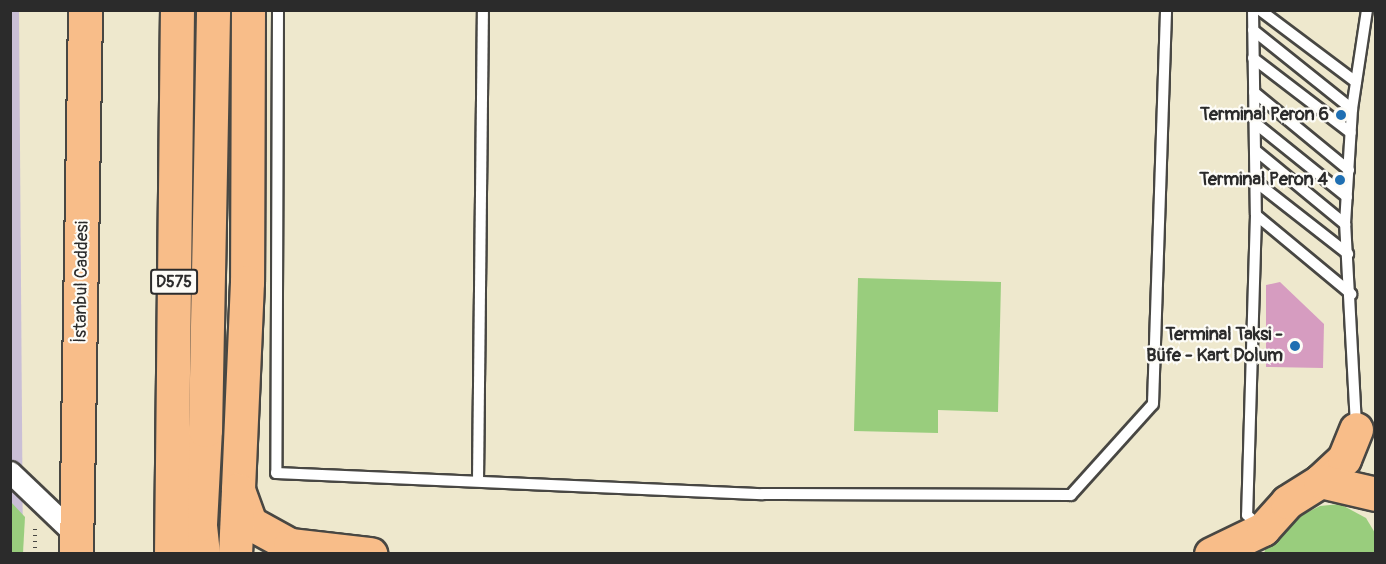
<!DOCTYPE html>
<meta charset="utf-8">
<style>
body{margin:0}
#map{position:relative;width:1386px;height:564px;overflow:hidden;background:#eee8cd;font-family:Pangolin,sans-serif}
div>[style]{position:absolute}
.industrial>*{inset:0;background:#cabfd6}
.green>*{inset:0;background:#99cd7d}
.building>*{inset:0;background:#d69cc0}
.path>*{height:4px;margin-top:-2px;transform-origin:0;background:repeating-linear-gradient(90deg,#484743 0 1.5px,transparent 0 6px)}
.roads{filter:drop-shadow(2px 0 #484743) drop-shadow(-2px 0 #484743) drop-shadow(0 2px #484743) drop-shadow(0 -2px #484743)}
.service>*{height:10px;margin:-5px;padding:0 5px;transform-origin:5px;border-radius:5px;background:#fff}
.minor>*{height:21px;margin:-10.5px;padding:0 10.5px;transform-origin:10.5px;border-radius:10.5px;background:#fff}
.primary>*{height:33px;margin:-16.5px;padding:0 16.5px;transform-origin:16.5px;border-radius:16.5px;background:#f8bd89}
.trunk>*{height:33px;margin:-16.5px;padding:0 16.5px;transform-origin:16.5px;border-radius:16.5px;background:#f8bd89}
.dots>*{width:16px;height:16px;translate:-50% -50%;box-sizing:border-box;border:3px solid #fdfcf7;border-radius:50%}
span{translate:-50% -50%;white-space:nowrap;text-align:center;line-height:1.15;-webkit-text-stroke:4.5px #fdfcf7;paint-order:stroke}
.shield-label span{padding:2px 4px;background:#fdfcf7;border:2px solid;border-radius:4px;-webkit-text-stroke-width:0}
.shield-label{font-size:16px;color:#2b2b2b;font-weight:700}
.poi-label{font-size:18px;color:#2b2b2b;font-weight:700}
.right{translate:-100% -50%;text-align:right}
.street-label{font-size:18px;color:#2b2b2b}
.frame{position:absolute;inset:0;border:12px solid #2b2b2b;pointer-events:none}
</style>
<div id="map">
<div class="industrial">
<div style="clip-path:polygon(10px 11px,19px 11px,23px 554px,10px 553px)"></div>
</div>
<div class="green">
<div style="clip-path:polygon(858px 278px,1001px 282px,998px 412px,938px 410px,938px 433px,854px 431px)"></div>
<div style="clip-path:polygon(10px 501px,25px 517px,23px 553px,11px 553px)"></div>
<div style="clip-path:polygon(1340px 504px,1366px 518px,1375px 533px,1375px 553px,1264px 554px,1266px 546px,1304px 514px,1320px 506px)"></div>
</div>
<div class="building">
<div style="clip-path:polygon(1280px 282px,1324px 324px,1323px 368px,1266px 367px,1266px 285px)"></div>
</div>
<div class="path">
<div style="left:35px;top:554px;width:27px;rotate:-90deg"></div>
</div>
<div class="roads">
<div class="service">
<div style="left:278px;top:10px;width:463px;rotate:90.2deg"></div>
<div style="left:276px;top:473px;width:487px;rotate:2.5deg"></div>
<div style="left:763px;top:494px;width:308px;rotate:0.2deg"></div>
<div style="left:1071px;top:495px;width:122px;rotate:-48deg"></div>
<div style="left:1153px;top:404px;width:394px;rotate:-88.1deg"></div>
<div style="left:1253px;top:10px;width:205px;rotate:89.2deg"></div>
<div style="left:1256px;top:215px;width:300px;rotate:91.7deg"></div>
<div style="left:1247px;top:515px;width:17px;rotate:40deg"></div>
<div style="left:1260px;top:10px;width:120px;rotate:36.9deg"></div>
<div style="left:1253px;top:30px;width:127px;rotate:38.6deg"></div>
<div style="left:1253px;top:58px;width:123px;rotate:37.4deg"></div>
<div style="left:1254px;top:92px;width:123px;rotate:39.4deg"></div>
<div style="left:1255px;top:123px;width:118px;rotate:38.8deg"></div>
<div style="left:1255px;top:150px;width:117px;rotate:39.4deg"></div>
<div style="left:1256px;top:182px;width:117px;rotate:38deg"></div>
<div style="left:1256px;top:215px;width:124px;rotate:39.7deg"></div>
<div style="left:1356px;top:425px;width:201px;rotate:-93.1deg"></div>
<div style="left:1345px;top:224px;width:115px;rotate:-86.5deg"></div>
<div style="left:1352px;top:109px;width:100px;rotate:-81.4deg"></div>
<div style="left:478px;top:481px;width:471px;rotate:-89.4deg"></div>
</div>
<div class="minor">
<div style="left:10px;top:472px;width:91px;rotate:43.7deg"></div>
</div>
<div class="primary">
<div style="left:248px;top:10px;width:272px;rotate:90.2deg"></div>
<div style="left:247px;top:282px;width:208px;rotate:92.5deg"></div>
<div style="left:238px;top:490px;width:35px;rotate:70deg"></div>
<div style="left:250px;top:523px;width:46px;rotate:28.8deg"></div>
<div style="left:290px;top:545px;width:81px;rotate:6.4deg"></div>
<div style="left:1320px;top:481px;width:33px;rotate:-43deg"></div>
<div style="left:1344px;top:459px;width:32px;rotate:-68deg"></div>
<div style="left:203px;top:554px;width:30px;rotate:-96deg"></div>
<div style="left:200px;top:524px;width:94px;rotate:-87deg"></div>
<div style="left:205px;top:430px;width:420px;rotate:-88.9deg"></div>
<div style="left:1211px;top:554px;width:58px;rotate:-25.7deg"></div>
<div style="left:1263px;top:529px;width:36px;rotate:-48deg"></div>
<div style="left:1287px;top:502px;width:39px;rotate:-32deg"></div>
<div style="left:1320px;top:481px;width:57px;rotate:13.1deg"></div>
</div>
<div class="trunk">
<div style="left:76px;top:554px;width:544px;rotate:-89.05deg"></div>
<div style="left:171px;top:554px;width:544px;rotate:-89.37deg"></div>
<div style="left:235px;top:554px;width:64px;rotate:-87.3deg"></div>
</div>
</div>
<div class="dots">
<div style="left:1341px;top:115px;background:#1f6fb2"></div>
<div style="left:1340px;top:180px;background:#1f6fb2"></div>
<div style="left:1295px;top:346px;background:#1f6fb2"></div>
</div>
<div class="shield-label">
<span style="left:174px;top:282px">D575</span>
</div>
<div class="poi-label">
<span class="right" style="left:1329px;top:115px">Terminal Peron 6</span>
<span class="right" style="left:1328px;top:180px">Terminal Peron 4</span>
<span class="right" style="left:1283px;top:346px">Terminal Taksi -<br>Büfe - Kart Dolum</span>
</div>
<div class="street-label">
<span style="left:82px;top:282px;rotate:-89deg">İstanbul Caddesi</span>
</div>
<div class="frame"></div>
</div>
